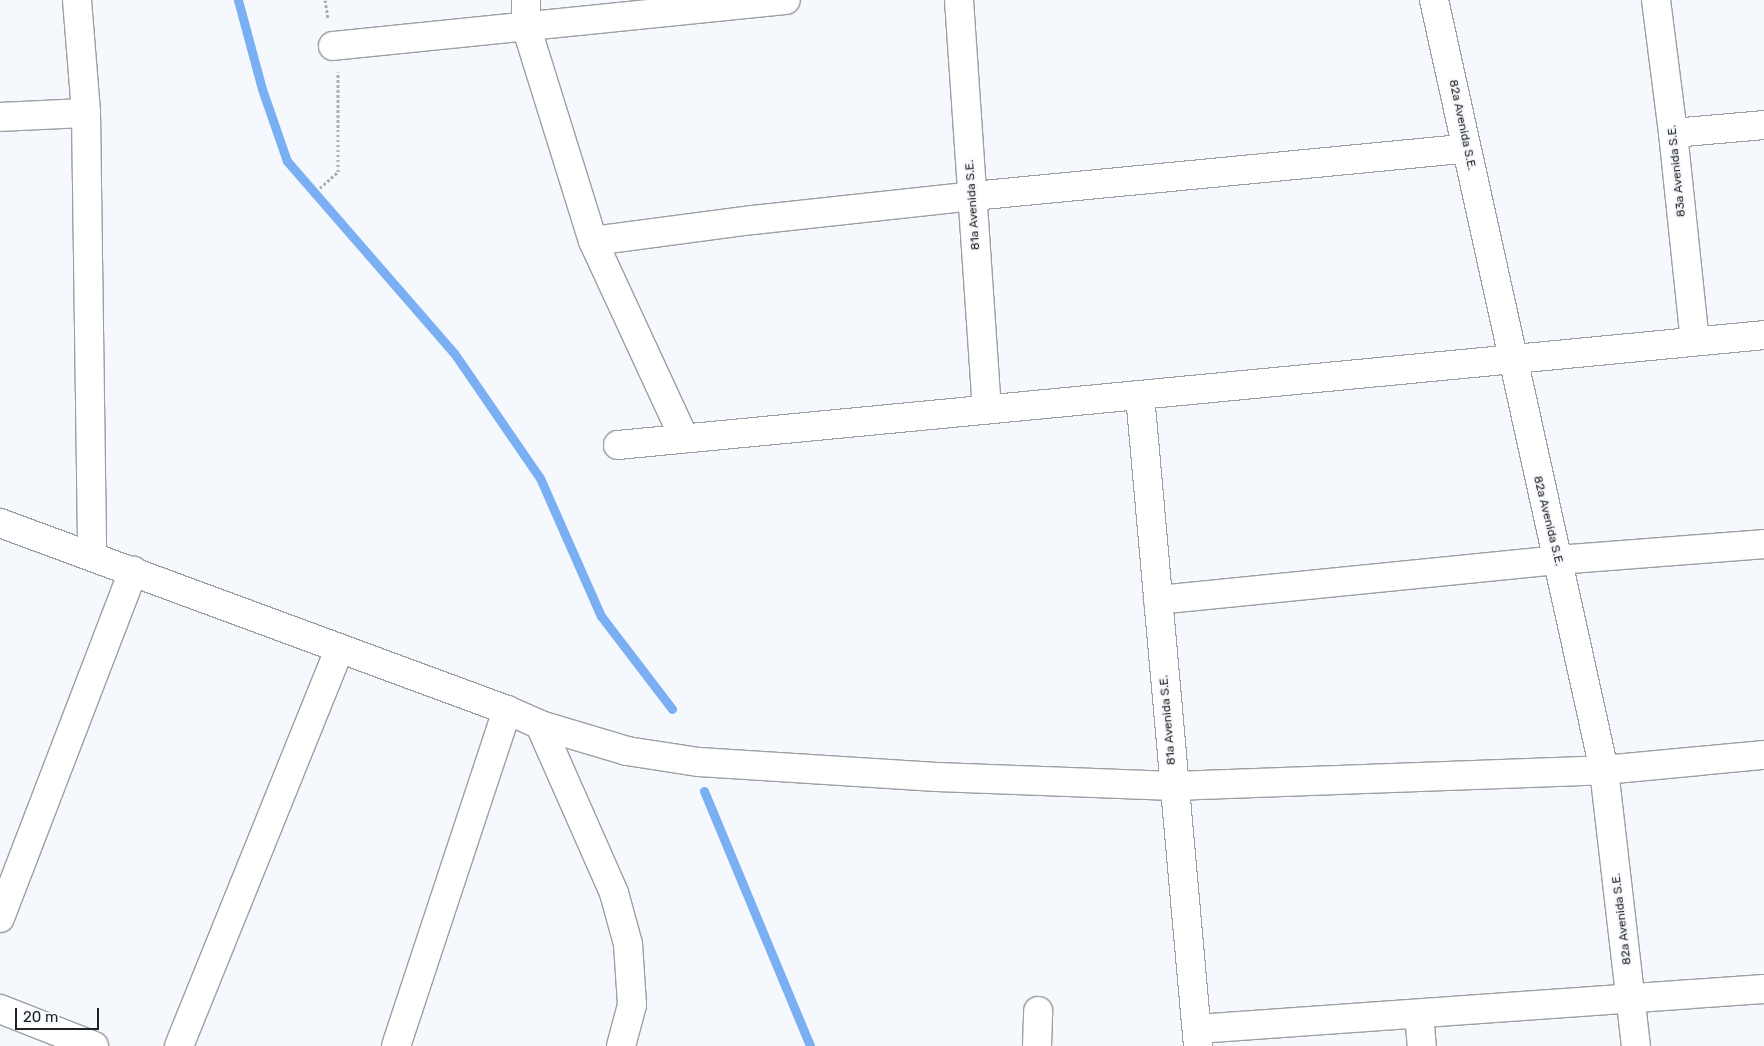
<!DOCTYPE html>
<style>
body{margin:0}
#map{position:relative;width:1764px;height:1046px;overflow:hidden;background:#f5f8fd;font-family:Rubik,sans-serif}
div>[style]{position:absolute}
.stream>*{height:9px;margin:-4.5px;padding:0 4.5px;transform-origin:4.5px;border-radius:4.5px;background:#7aaff4}
.path>*{height:3px;margin-top:-1.5px;transform-origin:0;background:repeating-linear-gradient(90deg,#abadb1 0 2.5px,transparent 0 5px)}
.roads{filter:drop-shadow(1px 0 #9c9fa3) drop-shadow(-1px 0 #9c9fa3) drop-shadow(0 1px #9c9fa3) drop-shadow(0 -1px #9c9fa3)}
.minor>*{height:28px;margin:-14px;padding:0 14px;transform-origin:14px;border-radius:14px;background:#fff}
span{translate:-50% -50%;white-space:nowrap;text-align:center;line-height:1.15;-webkit-text-stroke:4px #f5f8fd;paint-order:stroke}
.street-label{font-size:12px;color:#1e2021}
.scale{position:absolute;left:15px;top:1008px;width:84px;height:22px;box-sizing:border-box;border:2px solid #1e2021;border-top:0;padding-left:6px;font-size:15px;line-height:18px;white-space:nowrap;color:#1e2021;-webkit-text-stroke:4px #f5f8fd;paint-order:stroke}
</style>
<div id="map">
<div class="stream">
<div style="left:238px;top:0;width:92px;rotate:74.9deg"></div>
<div style="left:262px;top:89px;width:76px;rotate:70.9deg"></div>
<div style="left:287px;top:161px;width:254px;rotate:49deg"></div>
<div style="left:454px;top:353px;width:152px;rotate:55.5deg"></div>
<div style="left:540px;top:478px;width:151px;rotate:66.2deg"></div>
<div style="left:601px;top:616px;width:117px;rotate:52.6deg"></div>
<div style="left:704px;top:791px;width:276px;rotate:67.4deg"></div>
</div>
<div class="path">
<div style="left:325px;top:0;width:19px;rotate:81deg"></div>
<div style="left:320px;top:188px;width:24px;rotate:-42deg"></div>
<div style="left:338px;top:172px;width:100px;rotate:-90deg"></div>
</div>
<div class="roads">
<div class="minor">
<div style="left:77px;top:0;width:113px;rotate:85.4deg"></div>
<div style="left:86px;top:113px;width:443px;rotate:89.2deg"></div>
<div style="left:526px;top:0;width:26px;rotate:90deg"></div>
<div style="left:526px;top:26px;width:225px;rotate:72.7deg"></div>
<div style="left:593px;top:241px;width:217px;rotate:65.2deg"></div>
<div style="left:959px;top:0;width:410px;rotate:86.1deg"></div>
<div style="left:1434px;top:0;width:789px;rotate:77.55deg"></div>
<div style="left:1604px;top:770px;width:278px;rotate:83.4deg"></div>
<div style="left:1656px;top:0;width:134px;rotate:82.7deg"></div>
<div style="left:1673px;top:133px;width:209px;rotate:84deg"></div>
<div style="left:333px;top:46px;width:455px;rotate:-5.8deg"></div>
<div style="left:0;top:117px;width:86px;rotate:-2.7deg"></div>
<div style="left:1673px;top:133px;width:91px;rotate:-5deg"></div>
<div style="left:593px;top:241px;width:161px;rotate:-7.5deg"></div>
<div style="left:753px;top:220px;width:221px;rotate:-6.2deg"></div>
<div style="left:973px;top:196px;width:496px;rotate:-5.5deg"></div>
<div style="left:1140px;top:395px;width:654px;rotate:84.91deg"></div>
<div style="left:618px;top:445px;width:1151px;rotate:-5.48deg"></div>
<div style="left:0;top:523px;width:540px;rotate:20.25deg"></div>
<div style="left:507px;top:710px;width:36px;rotate:24deg"></div>
<div style="left:540px;top:725px;width:91px;rotate:16.6deg"></div>
<div style="left:627px;top:751px;width:73px;rotate:8.7deg"></div>
<div style="left:699px;top:762px;width:238px;rotate:3.6deg"></div>
<div style="left:937px;top:777px;width:237px;rotate:2.2deg"></div>
<div style="left:1174px;top:786px;width:430px;rotate:-2.1deg"></div>
<div style="left:1604px;top:770px;width:161px;rotate:-5.4deg"></div>
<div style="left:1158px;top:600px;width:402px;rotate:-5.7deg"></div>
<div style="left:1558px;top:560px;width:207px;rotate:-4.4deg"></div>
<div style="left:540px;top:725px;width:184px;rotate:66.2deg"></div>
<div style="left:614px;top:893px;width:53px;rotate:74.6deg"></div>
<div style="left:628px;top:944px;width:61px;rotate:86.2deg"></div>
<div style="left:632px;top:1005px;width:42px;rotate:105deg"></div>
<div style="left:0;top:918px;width:372px;rotate:-69deg"></div>
<div style="left:0;top:1009px;width:101px;rotate:21.5deg"></div>
<div style="left:1419px;top:1014px;width:32px;rotate:85deg"></div>
<div style="left:1197px;top:1029px;width:568px;rotate:-4.04deg"></div>
<div style="left:179px;top:1046px;width:429px;rotate:-68deg"></div>
<div style="left:396px;top:1046px;width:354px;rotate:-71.7deg"></div>
<div style="left:1037px;top:1046px;width:35px;rotate:-88deg"></div>
</div>
</div>
<div class="street-label">
<span style="left:1462px;top:125px;rotate:78deg">82a Avenida S.E.</span>
<span style="left:1677px;top:171px;rotate:-96deg">83a Avenida S.E.</span>
<span style="left:973px;top:205px;rotate:-94deg">81a Avenida S.E.</span>
<span style="left:1548px;top:521px;rotate:76deg">82a Avenida S.E.</span>
<span style="left:1168px;top:720px;rotate:-95deg">81a Avenida S.E.</span>
<span style="left:1622px;top:919px;rotate:-97deg">82a Avenida S.E.</span>
</div>
<div class="scale">20 m</div>
</div>
